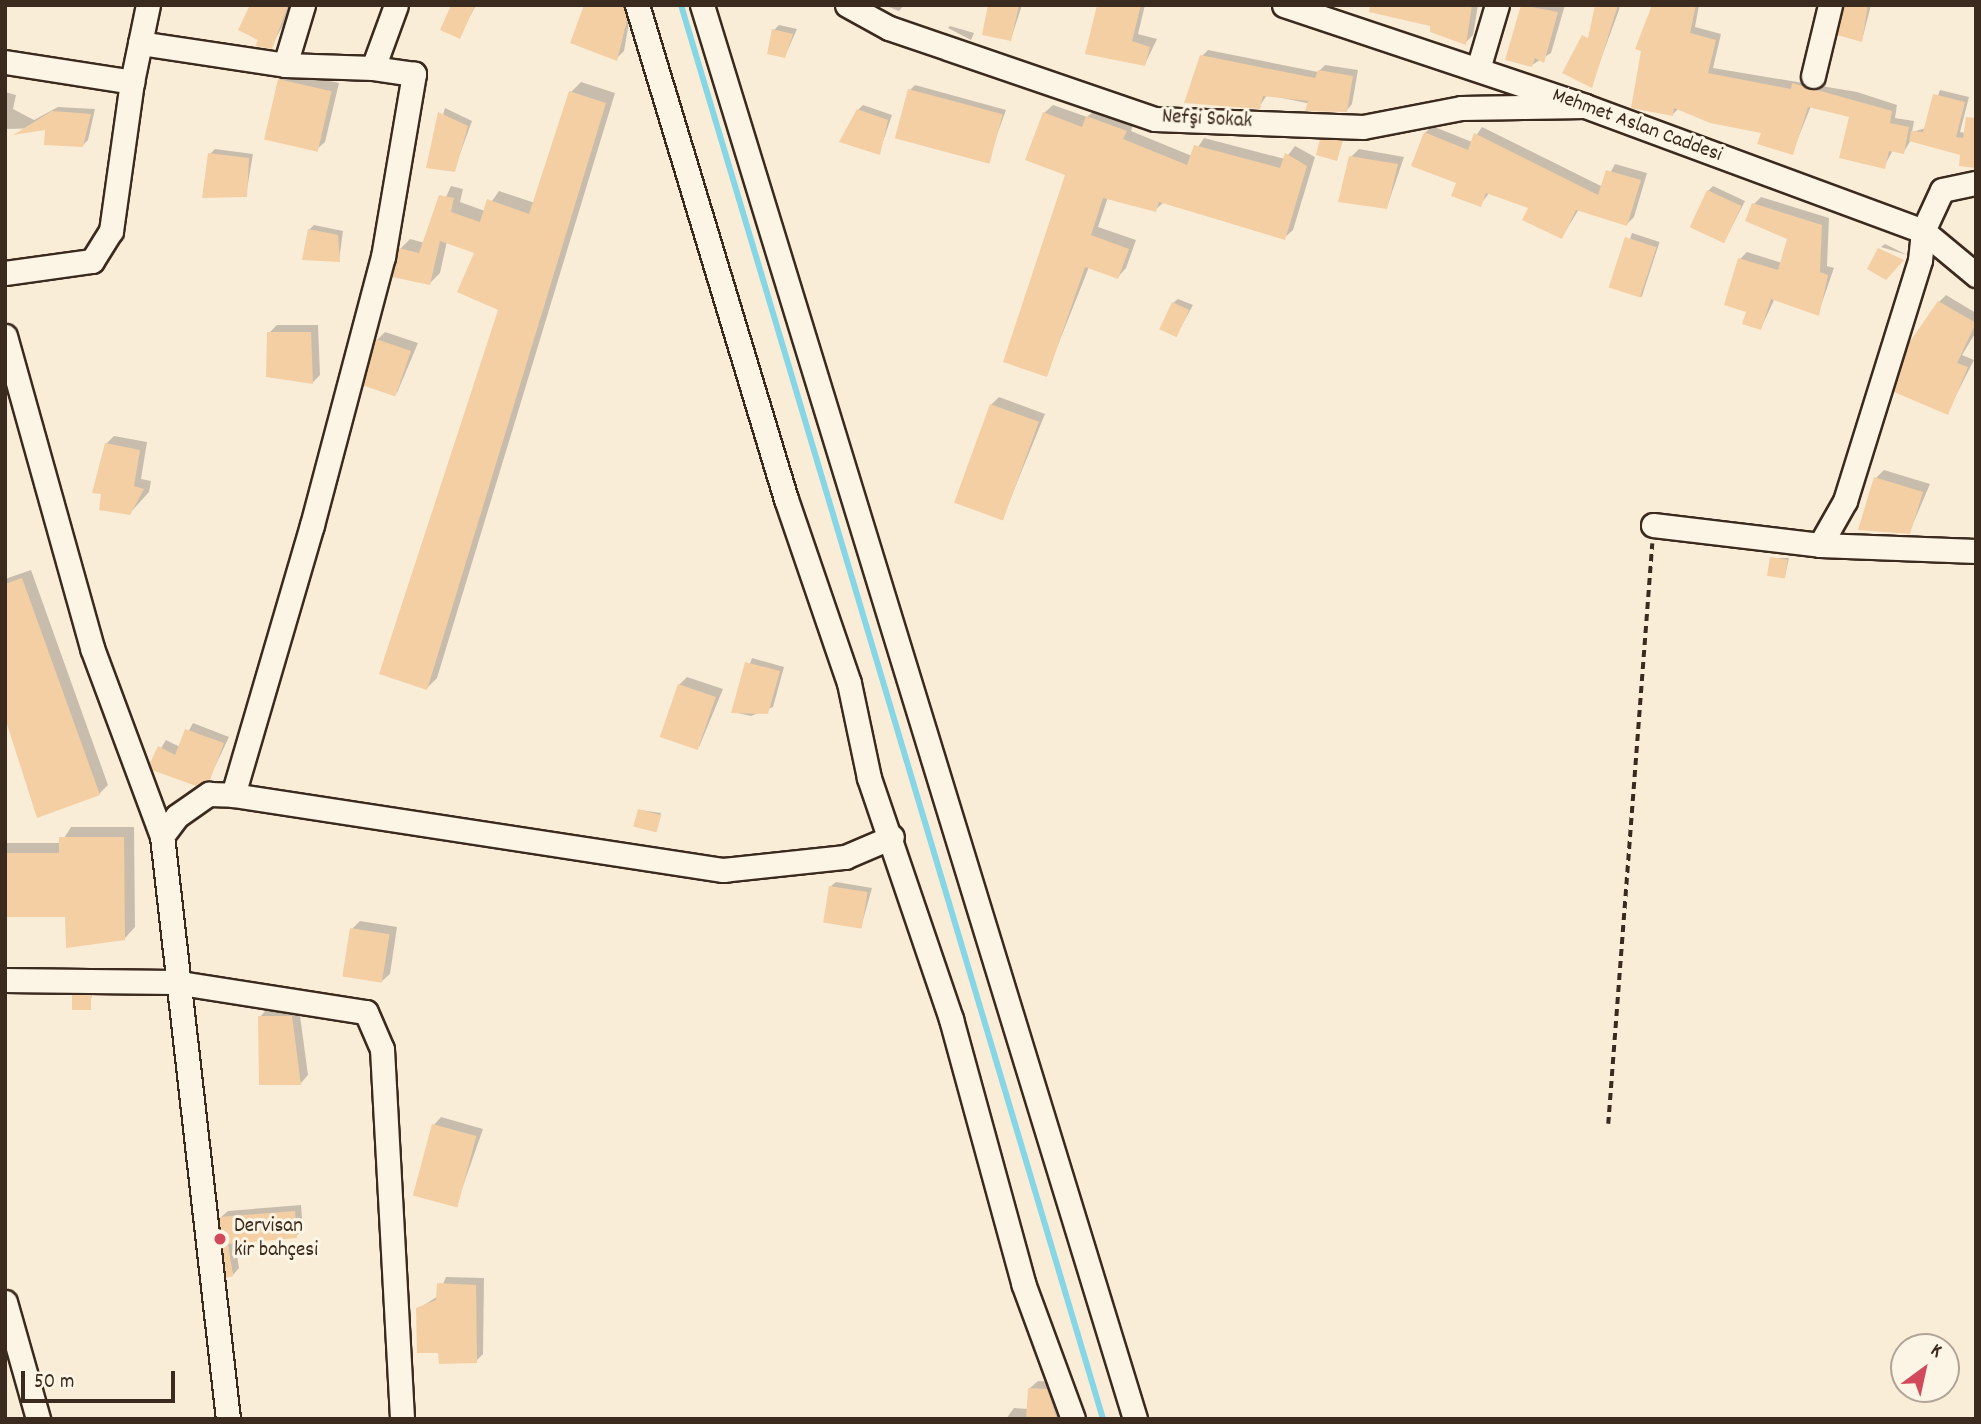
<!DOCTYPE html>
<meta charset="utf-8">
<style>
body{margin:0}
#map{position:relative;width:1981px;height:1424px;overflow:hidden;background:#faedd8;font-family:Dekko,sans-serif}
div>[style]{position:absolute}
.shadow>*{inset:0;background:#0003;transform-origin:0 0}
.stream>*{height:6px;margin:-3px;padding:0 3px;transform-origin:3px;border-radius:3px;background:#87d6e5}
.building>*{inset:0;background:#f4cfa4;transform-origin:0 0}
.path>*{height:3.5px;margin-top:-1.75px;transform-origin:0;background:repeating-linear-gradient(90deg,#3b2a1e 0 7px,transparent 0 12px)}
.roads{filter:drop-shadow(2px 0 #3b2a1e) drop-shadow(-2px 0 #3b2a1e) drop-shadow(0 2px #3b2a1e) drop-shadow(0 -2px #3b2a1e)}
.minor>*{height:23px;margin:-11.5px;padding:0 11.5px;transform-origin:11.5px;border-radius:11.5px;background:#fcf5e5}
.dots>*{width:19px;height:19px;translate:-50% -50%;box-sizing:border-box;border:4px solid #fcf5e5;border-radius:50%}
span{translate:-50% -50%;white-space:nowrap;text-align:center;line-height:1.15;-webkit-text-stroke:6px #fcf5e5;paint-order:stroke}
.street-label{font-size:21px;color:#3b2a1e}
.poi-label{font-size:21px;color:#3b2a1e}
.left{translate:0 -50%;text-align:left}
.frame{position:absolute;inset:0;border:7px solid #3b2a1e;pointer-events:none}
.north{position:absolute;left:1890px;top:1333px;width:70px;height:70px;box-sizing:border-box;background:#fcf5e5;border:2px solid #afa495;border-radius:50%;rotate:33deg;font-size:19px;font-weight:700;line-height:28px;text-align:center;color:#3b2a1e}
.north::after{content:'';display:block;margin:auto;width:24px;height:32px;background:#d1495b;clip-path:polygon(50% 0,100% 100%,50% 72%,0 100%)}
.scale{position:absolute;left:21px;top:1371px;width:154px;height:32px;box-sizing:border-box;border:4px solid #3b2a1e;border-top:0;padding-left:9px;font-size:21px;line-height:24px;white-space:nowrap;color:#3b2a1e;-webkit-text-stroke:5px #fcf5e5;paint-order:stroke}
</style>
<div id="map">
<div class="shadow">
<div style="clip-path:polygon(250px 5px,294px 5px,271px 47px,240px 30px)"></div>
<div style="clip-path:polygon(453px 5px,476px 5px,459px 37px)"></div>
<div style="clip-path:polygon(586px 5px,632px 5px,624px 51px,616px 59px)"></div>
<div style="clip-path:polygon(884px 5px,904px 5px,899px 11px)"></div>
<div style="clip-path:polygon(990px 5px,1022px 5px,1011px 39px)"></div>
<div style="clip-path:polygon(1098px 5px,1145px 5px,1138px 34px,1157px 39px,1145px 64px)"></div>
<div style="clip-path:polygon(1387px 5px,1478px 5px,1473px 35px,1465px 43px)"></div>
<div style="clip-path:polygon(1523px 5px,1565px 5px,1551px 53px,1532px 65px,1508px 58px)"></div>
<div style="clip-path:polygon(1597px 5px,1620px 5px,1619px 10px,1591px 86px,1565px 72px,1591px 33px)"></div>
<div style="clip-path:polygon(1654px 5px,1699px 5px,1695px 27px,1721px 34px,1713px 68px,1857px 92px,1897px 105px,1895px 118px,1914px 121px,1912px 132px,1926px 128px,1940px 90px,1969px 97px,1960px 132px,1976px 135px,1962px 153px,1911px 140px,1903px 153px,1893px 150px,1884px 167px,1851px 116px,1811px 106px,1792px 153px,1763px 131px,1679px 108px,1673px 114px)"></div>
<div style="clip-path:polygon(1843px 5px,1871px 5px,1862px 40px,1839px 34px)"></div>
<div style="clip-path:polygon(779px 25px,797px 29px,785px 56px,774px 30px)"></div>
<div style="clip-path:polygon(948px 28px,950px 26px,974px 33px,971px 40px)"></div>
<div style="clip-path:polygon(1208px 50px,1318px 72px,1325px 65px,1358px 70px,1352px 104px,1346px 111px,1267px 95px,1259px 107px,1202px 56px)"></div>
<div style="clip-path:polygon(288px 72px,339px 83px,325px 142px,317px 149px,280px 79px)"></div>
<div style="clip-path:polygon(581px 82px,615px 93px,437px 678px,427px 688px,500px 309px,477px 252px,447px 241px,440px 273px,430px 283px,400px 249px,410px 239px,425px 243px,451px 186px,463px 189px,460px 202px,485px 211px,499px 191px,535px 203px,571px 92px)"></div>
<div style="clip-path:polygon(915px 85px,1006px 110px,990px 154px,985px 159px,910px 90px)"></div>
<div style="clip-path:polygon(5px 92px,16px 95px,13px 109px,34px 120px,58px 107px,95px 109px,88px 140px,83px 145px,47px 128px,5px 129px)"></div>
<div style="clip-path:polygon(863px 105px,892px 115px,879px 153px,858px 110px)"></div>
<div style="clip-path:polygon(1053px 105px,1087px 117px,1096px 109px,1134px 122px,1131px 131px,1192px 156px,1204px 138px,1285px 159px,1295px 146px,1315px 157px,1293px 230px,1284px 238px,1164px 202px,1155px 210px,1108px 197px,1098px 227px,1136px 240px,1126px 268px,1118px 277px,1089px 267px,1046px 375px,1067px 174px,1044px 113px)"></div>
<div style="clip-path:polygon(445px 108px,472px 121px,454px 170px,428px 166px)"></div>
<div style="clip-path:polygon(1432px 126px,1472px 142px,1482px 127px,1603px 187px,1615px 164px,1647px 173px,1634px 217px,1627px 224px,1579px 209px,1562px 237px,1530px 207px,1490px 192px,1480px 205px,1425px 133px)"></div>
<div style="clip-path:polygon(1324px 138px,1343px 139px,1337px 159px,1322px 140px)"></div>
<div style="clip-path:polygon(215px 149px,253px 154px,246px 195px,210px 154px)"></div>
<div style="clip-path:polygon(1359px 149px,1404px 157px,1387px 207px,1351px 157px)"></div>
<div style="clip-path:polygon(1713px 186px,1745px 201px,1724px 242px,1708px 191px)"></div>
<div style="clip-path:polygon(1761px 197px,1829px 218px,1827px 266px,1834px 268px,1818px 314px,1775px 298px,1761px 328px,1748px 310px,1740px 259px,1747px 252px,1782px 263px,1789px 238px,1754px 204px)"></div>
<div style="clip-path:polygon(314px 225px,343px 231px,339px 260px,309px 230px)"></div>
<div style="left:1632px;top:233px;width:29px;height:58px;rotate:18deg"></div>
<div style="clip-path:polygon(1885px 244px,1907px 255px,1881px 247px)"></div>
<div style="clip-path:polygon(1946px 295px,1976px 313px,1976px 332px,1962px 355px,1974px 360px,1947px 413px,1939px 302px)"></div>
<div style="clip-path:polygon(1178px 299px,1193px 305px,1177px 334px,1173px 303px)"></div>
<div style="clip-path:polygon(277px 325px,318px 325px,320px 375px,312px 383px,269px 333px)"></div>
<div style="clip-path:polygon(385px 332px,418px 343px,397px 393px,377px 340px)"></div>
<div style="clip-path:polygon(999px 397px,1045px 414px,1002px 519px,991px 405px)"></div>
<div style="clip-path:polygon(114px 436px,147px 442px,141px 479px,151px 481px,149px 492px,130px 513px,106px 444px)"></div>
<div style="clip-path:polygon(1884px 470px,1930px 484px,1909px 533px,1876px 478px)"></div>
<div style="clip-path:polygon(1772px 558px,1789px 558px,1785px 576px)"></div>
<div style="clip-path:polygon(31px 570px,108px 785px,99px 794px,5px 717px,5px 579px)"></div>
<div style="clip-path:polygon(752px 658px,784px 667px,773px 707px,751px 716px,733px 712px)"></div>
<div style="clip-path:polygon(687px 677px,723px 689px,699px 747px,679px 685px)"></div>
<div style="clip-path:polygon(193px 723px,229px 737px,209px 779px,152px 763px,166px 740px,180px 747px)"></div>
<div style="clip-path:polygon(640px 810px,661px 813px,655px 830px)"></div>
<div style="clip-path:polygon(71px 827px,134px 827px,135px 927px,125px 938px,68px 946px,67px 915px,5px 915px,5px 843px,61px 843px)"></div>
<div style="clip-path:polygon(836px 882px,872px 888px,861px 927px,831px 886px)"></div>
<div style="clip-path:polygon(360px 921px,397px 927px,390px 974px,382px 981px,352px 929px)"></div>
<div style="clip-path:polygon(76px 994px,92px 994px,89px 1010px,74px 996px)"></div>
<div style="clip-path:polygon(299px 1008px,308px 1075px,301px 1083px,260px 1017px,267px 1009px)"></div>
<div style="clip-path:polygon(441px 1117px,483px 1129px,456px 1206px,434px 1125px)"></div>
<div style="clip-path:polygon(301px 1205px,303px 1230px,296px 1236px,235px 1242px,239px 1268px,233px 1275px,221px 1217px,228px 1211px)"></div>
<div style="clip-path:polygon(446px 1277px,484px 1278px,483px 1354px,476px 1361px,440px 1351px,418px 1309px,438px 1296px)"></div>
<div style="clip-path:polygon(1038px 1381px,1055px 1382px,1064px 1419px,1006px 1419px,1014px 1408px,1029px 1409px,1030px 1388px)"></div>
</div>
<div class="stream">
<div style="left:681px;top:5px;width:1476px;rotate:73.38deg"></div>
</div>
<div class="building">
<div style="clip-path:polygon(250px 5px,288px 5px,272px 49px,255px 46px,258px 40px,238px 30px)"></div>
<div style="clip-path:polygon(451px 5px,475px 5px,460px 39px,440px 30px)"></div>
<div style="clip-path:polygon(584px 5px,623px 5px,627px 20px,617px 61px,570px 43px)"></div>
<div style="clip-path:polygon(988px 5px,1019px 5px,1011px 41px,982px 35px)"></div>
<div style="clip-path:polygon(1097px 5px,1141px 5px,1132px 41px,1150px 47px,1145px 66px,1085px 54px)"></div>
<div style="clip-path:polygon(1370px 5px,1472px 5px,1466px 45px,1430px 32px,1430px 26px,1369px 12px)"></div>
<div style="clip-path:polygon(1521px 5px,1558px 12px,1544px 63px,1535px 58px,1532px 67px,1505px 60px)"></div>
<div style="clip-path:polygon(1595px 5px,1618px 5px,1592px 88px,1562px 73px,1582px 35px,1588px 38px)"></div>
<div style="clip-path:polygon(1652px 5px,1696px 5px,1690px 33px,1716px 40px,1708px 73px,1791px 89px,1792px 83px,1892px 111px,1890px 123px,1909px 127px,1904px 154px,1889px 151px,1885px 169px,1839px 158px,1849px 117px,1808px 107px,1793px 155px,1757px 144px,1761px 133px,1710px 123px,1674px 108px,1673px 116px,1631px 108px,1641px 51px,1635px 49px)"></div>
<div style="clip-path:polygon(1844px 5px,1868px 5px,1862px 42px,1837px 35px)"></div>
<div style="clip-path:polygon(772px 29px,793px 34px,785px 58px,767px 54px)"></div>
<div style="clip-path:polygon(1200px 55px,1315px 78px,1318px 70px,1353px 76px,1347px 112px,1305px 111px,1308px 101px,1263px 96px,1260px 109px,1184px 103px)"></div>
<div style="left:278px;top:79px;width:55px;height:62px;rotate:13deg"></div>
<div style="left:908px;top:89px;width:98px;height:51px;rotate:15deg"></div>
<div style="clip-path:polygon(569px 91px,606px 103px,427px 690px,379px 674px,498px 310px,457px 292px,474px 253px,440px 241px,430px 285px,392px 277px,399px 248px,419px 253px,439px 195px,454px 198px,451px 212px,480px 222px,487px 199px,529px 214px)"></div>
<div style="clip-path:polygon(1933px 94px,1965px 102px,1956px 137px,1963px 138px,1966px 117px,1976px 118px,1976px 168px,1959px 166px,1960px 155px,1909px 141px,1911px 131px,1923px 132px)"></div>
<div style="clip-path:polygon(857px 109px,888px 120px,880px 155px,839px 142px)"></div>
<div style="clip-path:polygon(52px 111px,91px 114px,83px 147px,44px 145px,45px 130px,13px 135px)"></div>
<div style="clip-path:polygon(438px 112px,468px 126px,455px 172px,426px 168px)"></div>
<div style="clip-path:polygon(1043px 112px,1082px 127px,1086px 116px,1127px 131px,1123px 139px,1187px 165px,1194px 145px,1280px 168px,1285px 153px,1307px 166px,1285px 240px,1159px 202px,1156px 212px,1103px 198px,1091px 235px,1129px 249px,1118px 279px,1085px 267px,1047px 377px,1003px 362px,1065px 175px,1025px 160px)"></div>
<div style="clip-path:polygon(1424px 132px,1468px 150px,1474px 133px,1598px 195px,1606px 170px,1641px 180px,1627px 226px,1576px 210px,1562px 239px,1522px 220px,1528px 208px,1486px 193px,1481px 207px,1451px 196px,1456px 183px,1411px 166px)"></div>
<div style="clip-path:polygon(1320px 139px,1343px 140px,1337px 161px,1316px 155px)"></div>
<div style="clip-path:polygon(208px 153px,249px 158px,247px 197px,202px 198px)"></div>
<div style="clip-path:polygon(1349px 156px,1398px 164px,1387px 209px,1338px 202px)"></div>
<div style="left:1707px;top:190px;width:38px;height:41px;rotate:25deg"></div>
<div style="clip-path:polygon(1752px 203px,1822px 225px,1820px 272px,1828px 275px,1819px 316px,1771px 299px,1761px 330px,1742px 324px,1746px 312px,1724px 305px,1738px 258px,1778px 270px,1787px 239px,1745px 221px)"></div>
<div style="clip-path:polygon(308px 229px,338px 235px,340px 262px,302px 260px)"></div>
<div style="left:1625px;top:237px;width:33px;height:53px;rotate:18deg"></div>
<div style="clip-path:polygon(1878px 248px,1904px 260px,1886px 280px,1867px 269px)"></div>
<div style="clip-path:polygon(1938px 301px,1976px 323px,1957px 363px,1968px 367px,1948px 415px,1894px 392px,1909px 343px)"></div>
<div style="left:1172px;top:302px;width:19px;height:30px;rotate:25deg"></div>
<div style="clip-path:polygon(267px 332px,311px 332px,313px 384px,266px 377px)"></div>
<div style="left:376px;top:339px;width:37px;height:48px;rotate:19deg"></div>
<div style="left:990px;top:404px;width:52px;height:105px;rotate:20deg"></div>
<div style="clip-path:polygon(105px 443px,140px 450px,134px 486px,144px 489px,130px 515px,99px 510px,101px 494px,92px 493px)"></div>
<div style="clip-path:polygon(1874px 477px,1923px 492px,1910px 534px,1858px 530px)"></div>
<div style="left:1770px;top:557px;width:18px;height:19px;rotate:9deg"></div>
<div style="clip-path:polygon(22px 578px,100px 795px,37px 818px,5px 718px,5px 584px)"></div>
<div style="clip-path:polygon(745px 662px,780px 671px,768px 714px,731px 713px)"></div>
<div style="left:678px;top:684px;width:40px;height:56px;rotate:19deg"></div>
<div style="clip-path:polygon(185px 729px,224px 743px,210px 780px,196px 786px,152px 770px,150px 763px,158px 746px,175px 755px)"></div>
<div style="left:638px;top:809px;width:24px;height:18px;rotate:15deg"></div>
<div style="clip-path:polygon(59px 837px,124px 837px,125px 940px,66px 948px,65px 917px,5px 917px,5px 853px,59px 853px)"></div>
<div style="left:829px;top:886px;width:39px;height:37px;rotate:9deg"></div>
<div style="left:350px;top:928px;width:40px;height:49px;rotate:9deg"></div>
<div style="left:72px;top:995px;width:19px;height:15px"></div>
<div style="clip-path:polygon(258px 1016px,292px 1016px,301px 1085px,259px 1085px)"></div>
<div style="left:432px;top:1124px;width:46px;height:74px;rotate:15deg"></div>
<div style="clip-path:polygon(295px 1211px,297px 1238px,228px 1244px,233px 1276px,226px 1278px,219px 1217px)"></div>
<div style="clip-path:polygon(437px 1283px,476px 1285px,477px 1363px,439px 1364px,438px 1353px,417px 1353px,416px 1308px,436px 1300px)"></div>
<div style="clip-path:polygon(1028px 1388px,1047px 1389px,1057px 1419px,1026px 1419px)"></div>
</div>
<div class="path">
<div style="left:1608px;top:1124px;width:582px;rotate:-85.66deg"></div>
</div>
<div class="roads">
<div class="minor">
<div style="left:637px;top:5px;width:516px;rotate:73.22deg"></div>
<div style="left:786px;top:499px;width:194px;rotate:71.1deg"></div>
<div style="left:849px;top:683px;width:97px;rotate:78.1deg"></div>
<div style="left:869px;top:778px;width:255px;rotate:71.2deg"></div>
<div style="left:951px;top:1019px;width:274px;rotate:74.7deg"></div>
<div style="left:1023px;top:1283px;width:145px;rotate:69.8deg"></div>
<div style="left:702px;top:5px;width:1479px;rotate:72.97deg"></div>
<div style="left:847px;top:5px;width:48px;rotate:28.7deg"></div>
<div style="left:889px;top:28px;width:281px;rotate:18.9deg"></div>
<div style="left:1155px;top:119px;width:208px;rotate:2.2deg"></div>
<div style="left:1363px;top:127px;width:100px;rotate:-11deg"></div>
<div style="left:1461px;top:108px;width:124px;rotate:-0.9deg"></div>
<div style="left:1284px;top:5px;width:317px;rotate:18.5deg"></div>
<div style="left:1585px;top:106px;width:360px;rotate:20.3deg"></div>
<div style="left:1923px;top:231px;width:69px;rotate:39.7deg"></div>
<div style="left:140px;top:43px;width:147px;rotate:8.6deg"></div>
<div style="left:285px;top:65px;width:88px;rotate:2deg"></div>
<div style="left:373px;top:68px;width:67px;rotate:-69.9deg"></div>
<div style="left:5px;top:62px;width:129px;rotate:8.9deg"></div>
<div style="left:132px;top:82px;width:79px;rotate:-78.3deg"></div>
<div style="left:285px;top:65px;width:63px;rotate:-73.3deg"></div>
<div style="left:1478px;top:69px;width:67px;rotate:-73.5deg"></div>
<div style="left:1813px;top:76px;width:73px;rotate:-76.5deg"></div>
<div style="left:5px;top:273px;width:88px;rotate:-7.9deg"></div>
<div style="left:92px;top:261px;width:36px;rotate:-58deg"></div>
<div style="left:111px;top:231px;width:150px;rotate:-82deg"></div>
<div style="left:5px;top:336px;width:324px;rotate:74.4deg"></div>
<div style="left:92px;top:648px;width:201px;rotate:69.6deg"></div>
<div style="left:162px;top:836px;width:25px;rotate:-53deg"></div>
<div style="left:177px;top:816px;width:39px;rotate:-35deg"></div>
<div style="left:209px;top:794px;width:24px;rotate:2deg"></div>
<div style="left:233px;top:795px;width:281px;rotate:-73.7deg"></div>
<div style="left:312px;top:525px;width:277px;rotate:-75.2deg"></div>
<div style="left:383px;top:257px;width:186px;rotate:-80.4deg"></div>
<div style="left:414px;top:74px;width:41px;rotate:-171.7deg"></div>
<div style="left:1653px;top:525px;width:168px;rotate:6.8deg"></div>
<div style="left:1820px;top:545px;width:156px;rotate:2.2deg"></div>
<div style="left:1820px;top:545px;width:51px;rotate:-60.4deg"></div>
<div style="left:1845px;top:501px;width:252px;rotate:-72.7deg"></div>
<div style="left:1920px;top:260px;width:29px;rotate:-84deg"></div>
<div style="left:1923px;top:231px;width:45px;rotate:-65.1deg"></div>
<div style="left:1942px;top:190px;width:35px;rotate:-12deg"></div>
<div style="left:233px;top:795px;width:496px;rotate:8.7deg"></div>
<div style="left:723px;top:870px;width:123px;rotate:-6.1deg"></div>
<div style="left:845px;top:857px;width:51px;rotate:-23.1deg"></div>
<div style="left:162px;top:836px;width:587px;rotate:83.54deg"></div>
<div style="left:5px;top:980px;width:169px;rotate:0.7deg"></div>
<div style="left:174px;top:982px;width:194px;rotate:8.9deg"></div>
<div style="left:366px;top:1012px;width:40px;rotate:66.6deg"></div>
<div style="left:382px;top:1049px;width:371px;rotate:86.9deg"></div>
<div style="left:5px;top:1302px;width:122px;rotate:74.2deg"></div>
</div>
</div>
<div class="dots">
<div style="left:220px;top:1239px;background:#d1495b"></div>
</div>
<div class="street-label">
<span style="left:1207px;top:120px;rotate:3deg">Nefşi Sokak</span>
<span style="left:1637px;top:126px;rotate:20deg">Mehmet Aslan Caddesi</span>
</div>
<div class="poi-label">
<span class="left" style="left:234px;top:1239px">Dervisan<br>kir bahçesi</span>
</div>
<div class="frame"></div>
<div class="north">K</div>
<div class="scale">50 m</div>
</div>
